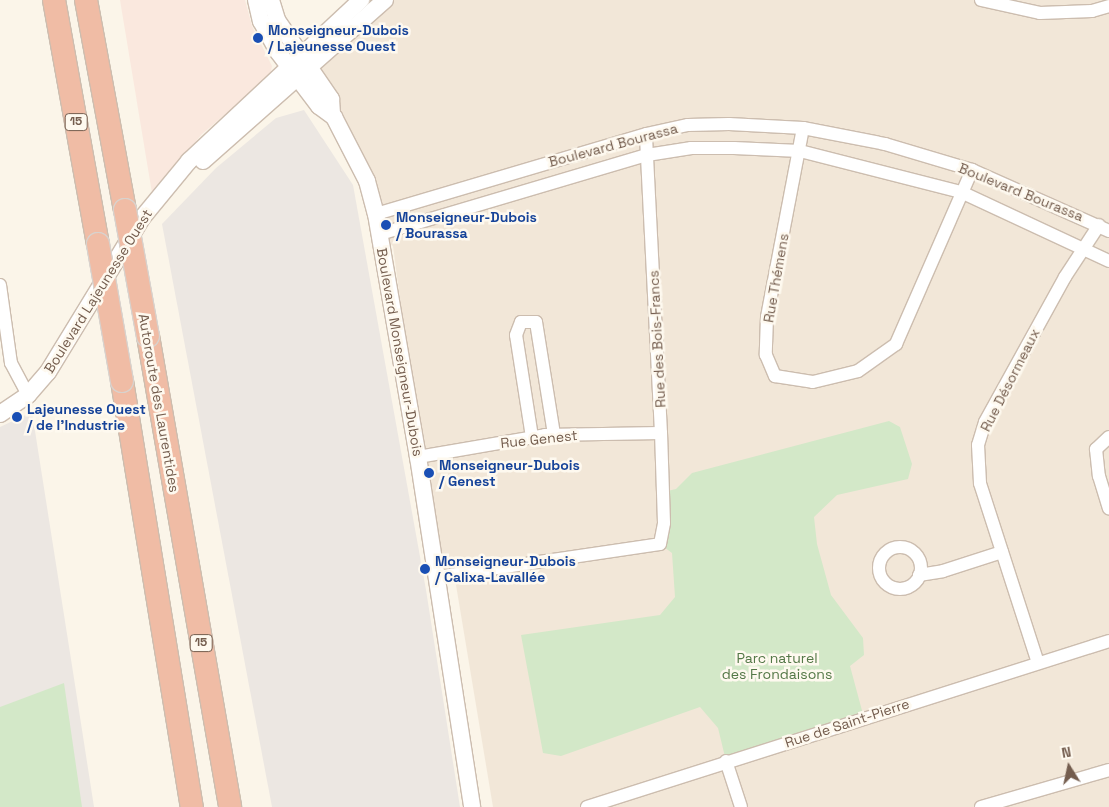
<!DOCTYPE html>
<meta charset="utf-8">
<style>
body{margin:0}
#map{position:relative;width:1109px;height:807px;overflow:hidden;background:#fbf5e9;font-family:"Space Grotesk",sans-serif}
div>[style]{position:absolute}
.residential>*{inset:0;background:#f2e7d8}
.commercial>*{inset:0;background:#fae8de}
.industrial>*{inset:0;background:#ece7e2}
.green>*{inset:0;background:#d3e8c8}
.roads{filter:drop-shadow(1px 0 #ccbdaf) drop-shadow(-1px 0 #ccbdaf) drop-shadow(0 1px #ccbdaf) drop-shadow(0 -1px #ccbdaf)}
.minor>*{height:12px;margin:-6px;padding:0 6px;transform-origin:6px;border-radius:6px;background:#fff}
.minor>.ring{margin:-6px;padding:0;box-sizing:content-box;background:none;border:12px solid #fff;border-radius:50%}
.tertiary>*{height:16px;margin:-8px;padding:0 8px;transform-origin:8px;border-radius:8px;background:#fff}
.motorway>*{height:22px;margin:-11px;padding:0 11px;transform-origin:11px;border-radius:11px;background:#f0bca5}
.bridges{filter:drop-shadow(1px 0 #d8d2cd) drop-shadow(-1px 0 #d8d2cd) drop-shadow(0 1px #d8d2cd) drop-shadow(0 -1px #d8d2cd)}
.motorway-bridge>*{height:22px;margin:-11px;padding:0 11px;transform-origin:11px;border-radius:11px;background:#f0bca5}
.dots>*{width:14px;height:14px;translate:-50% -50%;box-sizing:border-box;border:2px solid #fef9ef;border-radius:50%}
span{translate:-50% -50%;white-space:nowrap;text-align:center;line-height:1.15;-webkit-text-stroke:5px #fef9ef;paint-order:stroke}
.shield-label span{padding:1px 4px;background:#fef9ef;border:1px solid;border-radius:4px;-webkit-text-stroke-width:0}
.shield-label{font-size:12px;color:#745d4e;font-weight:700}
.transit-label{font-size:14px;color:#164399;font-weight:700}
.left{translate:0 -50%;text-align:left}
.street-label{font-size:14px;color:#745d4e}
.park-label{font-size:14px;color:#547847}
.north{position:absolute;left:1044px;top:742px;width:50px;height:50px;-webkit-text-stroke:4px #fef9ef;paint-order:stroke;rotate:350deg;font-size:14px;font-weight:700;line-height:20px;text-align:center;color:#745d4e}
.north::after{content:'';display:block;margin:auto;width:18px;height:22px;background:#745d4e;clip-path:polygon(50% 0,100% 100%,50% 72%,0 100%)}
</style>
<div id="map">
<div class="residential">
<div style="clip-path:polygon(348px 0,1109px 0,1109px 807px,493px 807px,452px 561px,437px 577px,393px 246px,380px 234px,306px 42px)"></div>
</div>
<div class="commercial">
<div style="clip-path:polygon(120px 0,245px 0,252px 26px,272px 66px,270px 76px,202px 134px,152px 193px)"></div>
</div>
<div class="industrial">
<div style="clip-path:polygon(304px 110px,353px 185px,426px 590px,460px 807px,272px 807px,162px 224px,216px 168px,276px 118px)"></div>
<div style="clip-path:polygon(32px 412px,73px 672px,94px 807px,0 807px,0 427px)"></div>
</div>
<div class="green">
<div style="clip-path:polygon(889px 421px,900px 427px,912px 464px,908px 479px,837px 495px,814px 517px,817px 544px,831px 595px,863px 638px,864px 655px,850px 666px,864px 718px,726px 761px,718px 728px,700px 707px,561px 756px,543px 753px,521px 635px,660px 615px,675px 597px,672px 553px,660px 544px,663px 492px,676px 489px,692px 473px)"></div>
<div style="clip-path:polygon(64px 683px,82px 807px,0 807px,0 707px)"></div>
</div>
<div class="roads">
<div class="minor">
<div style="left:981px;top:0;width:60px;rotate:12.4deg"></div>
<div style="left:1040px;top:13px;width:52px;rotate:-2.2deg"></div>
<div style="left:1092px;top:11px;width:18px;rotate:-16deg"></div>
<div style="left:803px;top:128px;width:192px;rotate:100.8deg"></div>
<div style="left:767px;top:317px;width:38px;rotate:92deg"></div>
<div style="left:766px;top:355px;width:23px;rotate:67deg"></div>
<div style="left:775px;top:376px;width:38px;rotate:9deg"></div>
<div style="left:813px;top:382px;width:46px;rotate:-13.7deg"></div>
<div style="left:858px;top:371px;width:47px;rotate:-35.4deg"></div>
<div style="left:896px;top:344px;width:190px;rotate:-66.4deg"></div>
<div style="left:376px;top:214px;width:282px;rotate:-16.5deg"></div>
<div style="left:646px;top:134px;width:43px;rotate:-12.1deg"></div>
<div style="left:688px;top:125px;width:41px;rotate:-1.4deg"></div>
<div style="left:729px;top:124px;width:74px;rotate:3.1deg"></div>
<div style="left:803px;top:128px;width:84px;rotate:11deg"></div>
<div style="left:885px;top:144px;width:91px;rotate:16.6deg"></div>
<div style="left:972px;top:170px;width:150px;rotate:24deg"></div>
<div style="left:380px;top:234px;width:278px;rotate:-16.5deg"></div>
<div style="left:647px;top:155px;width:45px;rotate:-9deg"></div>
<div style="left:691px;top:148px;width:43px"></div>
<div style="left:734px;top:148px;width:66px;rotate:2.6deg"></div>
<div style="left:800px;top:151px;width:166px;rotate:14.3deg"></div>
<div style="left:961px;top:192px;width:163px;rotate:25deg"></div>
<div style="left:0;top:285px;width:79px;rotate:82deg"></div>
<div style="left:11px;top:363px;width:36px;rotate:62deg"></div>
<div style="left:532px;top:437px;width:103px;rotate:-98.9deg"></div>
<div style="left:516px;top:335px;width:14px;rotate:-69deg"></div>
<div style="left:521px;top:322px;width:15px"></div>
<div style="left:536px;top:322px;width:114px;rotate:80.9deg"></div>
<div style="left:1109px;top:437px;width:18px;rotate:137deg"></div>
<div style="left:1096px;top:449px;width:27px;rotate:84deg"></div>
<div style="left:1099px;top:476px;width:34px;rotate:73deg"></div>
<div style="left:418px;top:457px;width:129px;rotate:-9.8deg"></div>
<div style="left:545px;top:435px;width:116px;rotate:-1deg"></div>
<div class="ring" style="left:879px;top:547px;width:30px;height:30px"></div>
<div style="left:919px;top:575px;width:24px;rotate:-9deg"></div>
<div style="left:943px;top:571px;width:62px;rotate:-17.9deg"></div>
<div style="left:437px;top:577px;width:225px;rotate:-8.4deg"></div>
<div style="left:660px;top:544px;width:21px;rotate:-79deg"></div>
<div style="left:664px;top:523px;width:90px;rotate:-91.9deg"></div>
<div style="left:661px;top:433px;width:299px;rotate:-92.9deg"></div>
<div style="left:1038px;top:663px;width:189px;rotate:-107.9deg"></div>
<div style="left:980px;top:483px;width:38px;rotate:-93deg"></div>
<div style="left:978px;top:445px;width:24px;rotate:-73deg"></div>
<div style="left:985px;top:422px;width:166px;rotate:-61.1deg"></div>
<div style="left:1065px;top:277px;width:62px;rotate:-56.8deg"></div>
<div style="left:726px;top:761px;width:48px;rotate:71.9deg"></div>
<div style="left:587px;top:807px;width:548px;rotate:-17.64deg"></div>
<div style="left:981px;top:807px;width:133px;rotate:-16.1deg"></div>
</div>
<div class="tertiary">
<div style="left:256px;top:0;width:22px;rotate:77deg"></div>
<div style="left:261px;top:21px;width:35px;rotate:61deg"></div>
<div style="left:278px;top:52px;width:68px;rotate:52.8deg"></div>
<div style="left:319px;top:106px;width:19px;rotate:36deg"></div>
<div style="left:334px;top:117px;width:72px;rotate:62.7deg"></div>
<div style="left:367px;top:181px;width:34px;rotate:75deg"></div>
<div style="left:376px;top:214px;width:247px;rotate:80.2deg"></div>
<div style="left:418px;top:457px;width:354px;rotate:81.2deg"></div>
<div style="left:271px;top:0;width:21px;rotate:73deg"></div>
<div style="left:277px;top:20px;width:96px;rotate:55.6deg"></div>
<div style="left:331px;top:99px;width:15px;rotate:86deg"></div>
<div style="left:203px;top:161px;width:243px;rotate:-41.5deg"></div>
<div style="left:0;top:414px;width:34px;rotate:-34deg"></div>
<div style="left:28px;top:395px;width:30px;rotate:-49deg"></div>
<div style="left:48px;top:372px;width:180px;rotate:-58.6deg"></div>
<div style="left:142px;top:218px;width:74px;rotate:-50.5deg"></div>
<div style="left:189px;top:161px;width:236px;rotate:-43.1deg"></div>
</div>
<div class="motorway">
<div style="left:54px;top:0;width:248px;rotate:79.8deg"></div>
<div style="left:86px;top:0;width:214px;rotate:79.5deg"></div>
<div style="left:148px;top:336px;width:478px;rotate:80.1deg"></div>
<div style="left:122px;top:381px;width:432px;rotate:80.7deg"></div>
</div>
</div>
<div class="bridges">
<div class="motorway-bridge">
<div style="left:125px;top:210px;width:128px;rotate:79.7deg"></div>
<div style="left:98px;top:244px;width:139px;rotate:80.1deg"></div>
</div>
</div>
<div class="dots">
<div style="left:258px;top:38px;background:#1a4fb4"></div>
<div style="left:386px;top:225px;background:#1a4fb4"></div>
<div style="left:17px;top:417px;background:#1a4fb4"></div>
<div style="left:429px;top:473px;background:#1a4fb4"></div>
<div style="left:425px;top:569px;background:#1a4fb4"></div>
</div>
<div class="shield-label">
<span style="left:76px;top:122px">15</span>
<span style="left:201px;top:643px">15</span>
</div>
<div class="transit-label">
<span class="left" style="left:268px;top:38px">Monseigneur-Dubois<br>/ Lajeunesse Ouest</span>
<span class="left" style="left:396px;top:225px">Monseigneur-Dubois<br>/ Bourassa</span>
<span class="left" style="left:27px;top:417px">Lajeunesse Ouest<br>/ de l'Industrie</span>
<span class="left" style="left:439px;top:473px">Monseigneur-Dubois<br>/ Genest</span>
<span class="left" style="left:435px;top:569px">Monseigneur-Dubois<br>/ Calixa-Lavallée</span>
</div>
<div class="street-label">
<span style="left:613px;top:145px;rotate:-15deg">Boulevard Bourassa</span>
<span style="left:1021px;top:192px;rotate:22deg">Boulevard Bourassa</span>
<span style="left:776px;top:278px;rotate:-80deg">Rue Thémens</span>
<span style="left:98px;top:291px;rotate:-58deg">Boulevard Lajeunesse Ouest</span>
<span style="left:657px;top:339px;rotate:-93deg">Rue des Bois-Francs</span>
<span style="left:400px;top:352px;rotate:80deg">Boulevard Monseigneur-Dubois</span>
<span style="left:1010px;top:380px;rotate:-63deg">Rue Désormeaux</span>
<span style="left:159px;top:403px;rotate:80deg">Autoroute des Laurentides</span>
<span style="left:539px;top:439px;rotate:-6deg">Rue Genest</span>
<span style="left:847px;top:723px;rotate:-18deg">Rue de Saint-Pierre</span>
</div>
<div class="park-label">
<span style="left:777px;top:666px">Parc naturel<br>des Frondaisons</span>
</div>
<div class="north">N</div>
</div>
